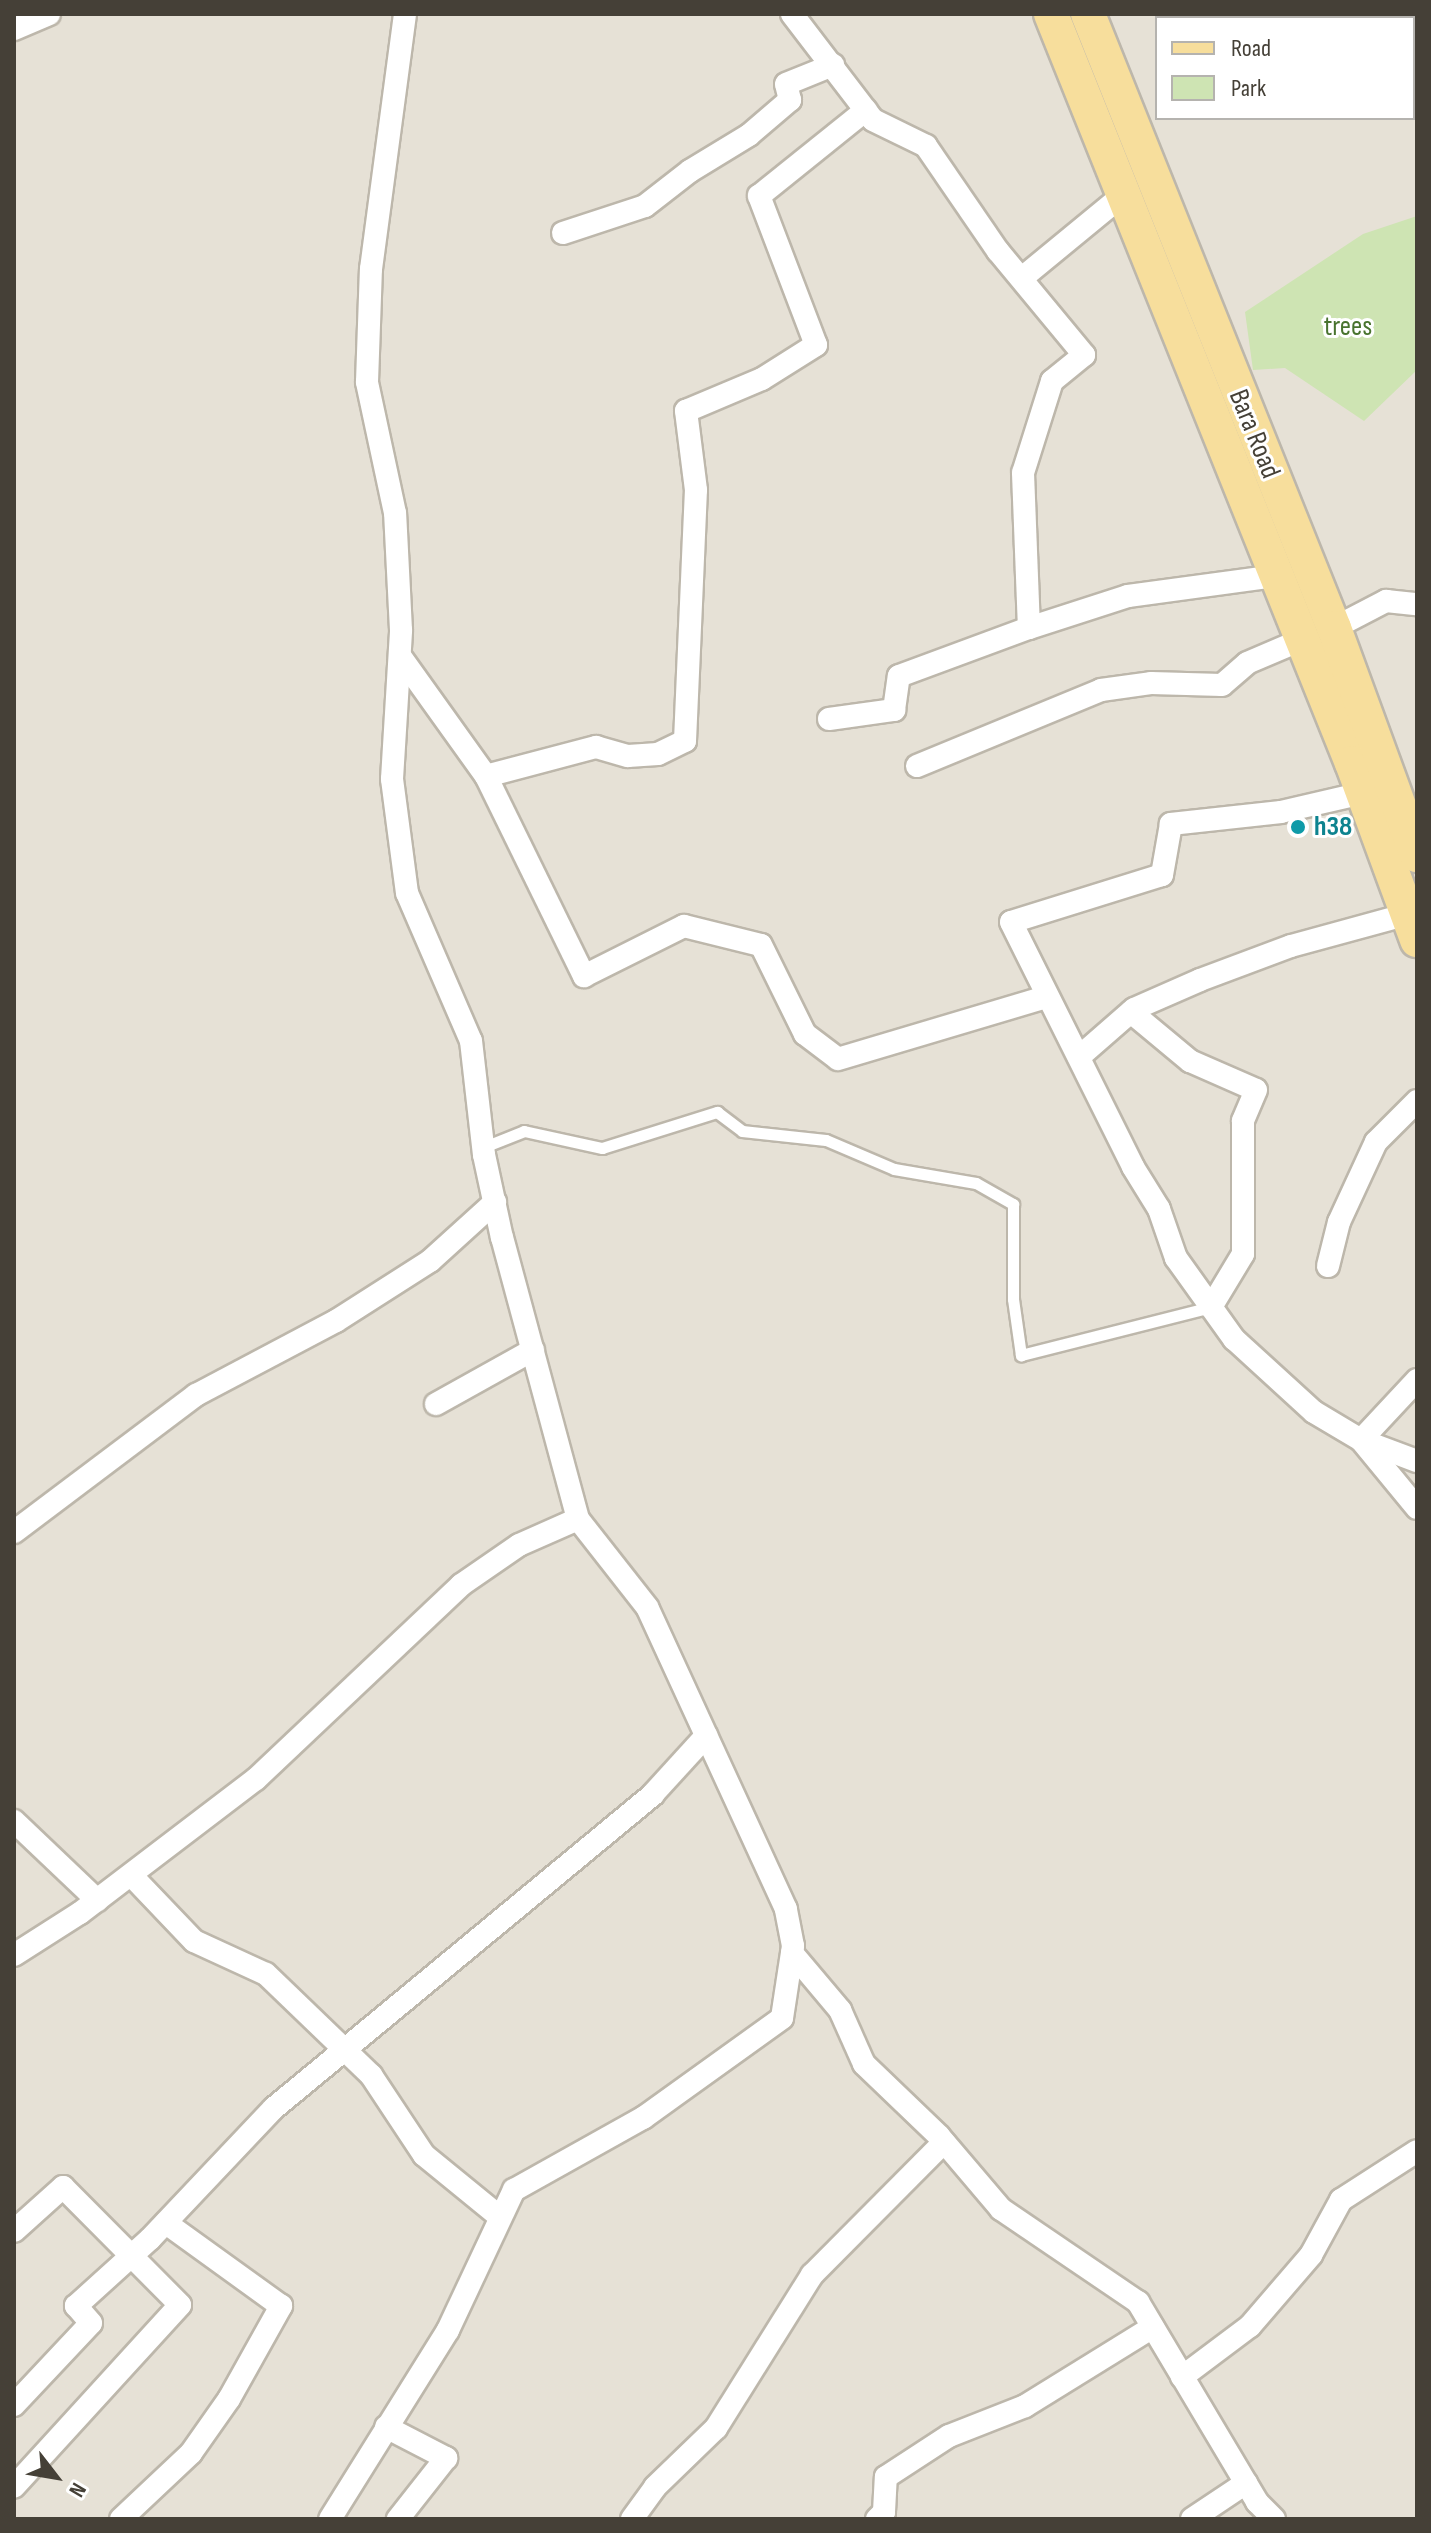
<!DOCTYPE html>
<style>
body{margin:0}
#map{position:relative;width:1431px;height:2533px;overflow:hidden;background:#f3efe8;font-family:"Sofia Sans Condensed",sans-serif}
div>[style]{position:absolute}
.residential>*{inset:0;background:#e6e1d6}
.green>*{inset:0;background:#cee4b3}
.roads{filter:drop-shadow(2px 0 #bdb7ab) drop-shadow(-2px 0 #bdb7ab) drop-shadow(0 2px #bdb7ab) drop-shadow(0 -2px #bdb7ab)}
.service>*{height:11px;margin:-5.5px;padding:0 5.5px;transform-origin:5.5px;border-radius:5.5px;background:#fff}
.minor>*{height:22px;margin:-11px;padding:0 11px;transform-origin:11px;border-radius:11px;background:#fff}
.primary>*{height:34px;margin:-17px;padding:0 17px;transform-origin:17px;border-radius:17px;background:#f7de9c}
.dots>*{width:22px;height:22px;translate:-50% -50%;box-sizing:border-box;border:4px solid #fff;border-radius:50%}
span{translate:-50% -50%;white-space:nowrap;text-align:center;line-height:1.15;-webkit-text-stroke:6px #fff;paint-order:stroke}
.park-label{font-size:28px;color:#48732e}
.street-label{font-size:28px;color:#454037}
.culture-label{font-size:28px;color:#0d838f;font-weight:700}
.left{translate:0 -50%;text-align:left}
.frame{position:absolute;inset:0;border:16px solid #454037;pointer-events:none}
.legend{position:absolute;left:1155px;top:16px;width:260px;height:104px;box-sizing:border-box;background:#fff;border:2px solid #b5b3af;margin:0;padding:10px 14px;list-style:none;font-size:24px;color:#454037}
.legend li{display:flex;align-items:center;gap:16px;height:40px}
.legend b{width:40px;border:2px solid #b5b3af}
.north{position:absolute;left:16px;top:2437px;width:80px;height:80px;-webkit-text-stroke:6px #fff;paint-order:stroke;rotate:121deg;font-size:22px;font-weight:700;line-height:32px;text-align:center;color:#454037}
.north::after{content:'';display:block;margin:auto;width:28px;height:36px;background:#454037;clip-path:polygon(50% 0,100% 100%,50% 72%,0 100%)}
</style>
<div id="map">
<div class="residential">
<div style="clip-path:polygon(evenodd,14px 14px,1417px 14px,1417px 2519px,14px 2519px,14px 14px,1157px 18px,1413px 18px,1413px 118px,1157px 118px,1157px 18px)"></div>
</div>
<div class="green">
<div style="clip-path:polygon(1417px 216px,1417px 370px,1364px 421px,1285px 368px,1253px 370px,1245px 312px,1363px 234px)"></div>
</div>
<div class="roads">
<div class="service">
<div style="left:484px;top:1147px;width:43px;rotate:-21.8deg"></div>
<div style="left:524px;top:1131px;width:80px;rotate:12.3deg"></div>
<div style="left:602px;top:1148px;width:121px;rotate:-17.4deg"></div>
<div style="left:717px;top:1112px;width:31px;rotate:37deg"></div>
<div style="left:742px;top:1131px;width:84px;rotate:6.1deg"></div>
<div style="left:826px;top:1140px;width:74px;rotate:23.1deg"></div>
<div style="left:894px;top:1169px;width:83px;rotate:9.7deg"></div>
<div style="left:976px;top:1183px;width:43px;rotate:29.6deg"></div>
<div style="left:1013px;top:1204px;width:95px;rotate:90deg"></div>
<div style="left:1013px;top:1299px;width:57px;rotate:81.9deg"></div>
<div style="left:1021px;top:1355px;width:196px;rotate:-14.2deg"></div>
</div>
<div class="minor">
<div style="left:792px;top:14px;width:133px;rotate:52.6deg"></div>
<div style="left:873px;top:120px;width:59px;rotate:26.1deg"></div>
<div style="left:926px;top:146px;width:127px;rotate:55.6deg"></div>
<div style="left:998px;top:251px;width:135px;rotate:50.4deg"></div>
<div style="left:1084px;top:355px;width:41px;rotate:140.9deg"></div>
<div style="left:1052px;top:381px;width:96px;rotate:107.5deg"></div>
<div style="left:1023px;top:473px;width:155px;rotate:87.8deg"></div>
<div style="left:1029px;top:628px;width:104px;rotate:-17.9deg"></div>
<div style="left:1128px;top:596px;width:148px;rotate:-7.7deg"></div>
<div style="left:14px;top:29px;width:38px;rotate:-23deg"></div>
<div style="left:563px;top:233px;width:86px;rotate:-18.2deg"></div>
<div style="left:645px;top:206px;width:57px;rotate:-37.9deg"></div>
<div style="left:690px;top:171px;width:69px;rotate:-31.4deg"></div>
<div style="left:749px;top:135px;width:54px;rotate:-40.5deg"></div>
<div style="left:790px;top:100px;width:16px;rotate:-104deg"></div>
<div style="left:786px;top:84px;width:51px;rotate:-22deg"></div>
<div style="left:1022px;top:278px;width:129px;rotate:-39.4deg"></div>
<div style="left:1334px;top:628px;width:59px;rotate:-27.4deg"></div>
<div style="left:1386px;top:601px;width:31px;rotate:6deg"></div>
<div style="left:400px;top:656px;width:148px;rotate:54.4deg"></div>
<div style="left:486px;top:776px;width:114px;rotate:-14.8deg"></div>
<div style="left:596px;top:747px;width:33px;rotate:16deg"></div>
<div style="left:628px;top:756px;width:30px;rotate:-4deg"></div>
<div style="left:658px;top:754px;width:30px;rotate:-26deg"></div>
<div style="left:685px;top:741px;width:251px;rotate:-87.5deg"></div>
<div style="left:696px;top:490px;width:80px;rotate:-97.2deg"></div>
<div style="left:686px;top:411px;width:82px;rotate:-22.8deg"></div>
<div style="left:762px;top:379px;width:64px;rotate:-32.2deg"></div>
<div style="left:816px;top:345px;width:160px;rotate:-110.9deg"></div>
<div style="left:759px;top:196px;width:137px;rotate:-38.8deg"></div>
<div style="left:829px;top:719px;width:66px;rotate:-7.9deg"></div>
<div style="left:894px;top:710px;width:34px;rotate:-82deg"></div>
<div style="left:899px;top:676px;width:139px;rotate:-20.3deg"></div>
<div style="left:917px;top:766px;width:199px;rotate:-22.4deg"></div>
<div style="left:1101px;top:690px;width:50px;rotate:-8deg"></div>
<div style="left:1151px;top:683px;width:71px;rotate:1.6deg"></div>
<div style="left:1222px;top:685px;width:33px;rotate:-41deg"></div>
<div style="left:1247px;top:663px;width:59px;rotate:-23.1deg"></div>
<div style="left:486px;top:776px;width:223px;rotate:63.9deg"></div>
<div style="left:584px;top:976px;width:112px;rotate:-26.6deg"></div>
<div style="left:684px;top:926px;width:79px;rotate:13.9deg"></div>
<div style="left:761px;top:945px;width:99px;rotate:63.7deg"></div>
<div style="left:805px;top:1034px;width:41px;rotate:37.1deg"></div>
<div style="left:838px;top:1059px;width:217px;rotate:-16.6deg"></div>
<div style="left:1363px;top:793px;width:84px;rotate:167deg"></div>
<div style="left:1281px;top:812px;width:111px;rotate:173.8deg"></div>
<div style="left:1171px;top:824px;width:52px;rotate:100deg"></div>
<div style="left:1162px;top:875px;width:158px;rotate:162.7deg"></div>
<div style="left:1011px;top:922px;width:274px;rotate:63.5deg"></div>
<div style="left:1133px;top:1167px;width:49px;rotate:58.2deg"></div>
<div style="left:1159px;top:1209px;width:52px;rotate:70.9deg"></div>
<div style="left:1176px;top:1258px;width:100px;rotate:54.4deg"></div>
<div style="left:1234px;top:1339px;width:108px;rotate:42.4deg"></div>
<div style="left:1314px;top:1412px;width:55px;rotate:30.8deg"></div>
<div style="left:1361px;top:1440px;width:60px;rotate:20.6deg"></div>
<div style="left:1131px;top:1012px;width:77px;rotate:39.7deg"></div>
<div style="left:1190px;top:1061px;width:72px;rotate:23.7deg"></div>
<div style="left:1256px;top:1090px;width:34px;rotate:113deg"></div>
<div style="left:1243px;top:1121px;width:133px;rotate:90deg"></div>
<div style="left:1243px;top:1254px;width:62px;rotate:121.1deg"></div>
<div style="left:1079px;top:1057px;width:73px;rotate:-41.1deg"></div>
<div style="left:1134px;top:1009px;width:72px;rotate:-23.7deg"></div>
<div style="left:1200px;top:980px;width:97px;rotate:-20.5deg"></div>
<div style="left:1291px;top:946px;width:121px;rotate:-15.3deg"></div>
<div style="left:1328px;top:1266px;width:45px;rotate:-76deg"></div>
<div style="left:1339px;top:1222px;width:88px;rotate:-65.2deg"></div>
<div style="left:1376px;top:1142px;width:58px;rotate:-45deg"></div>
<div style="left:1417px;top:1380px;width:82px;rotate:133deg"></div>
<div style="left:1361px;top:1440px;width:88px;rotate:50.5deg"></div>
<div style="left:436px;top:1404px;width:111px;rotate:-29.1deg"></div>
<div style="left:14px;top:1532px;width:228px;rotate:-37deg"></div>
<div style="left:196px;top:1395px;width:158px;rotate:-27.9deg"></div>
<div style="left:336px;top:1321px;width:112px;rotate:-32.6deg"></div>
<div style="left:430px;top:1261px;width:88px;rotate:-42.2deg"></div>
<div style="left:14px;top:1821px;width:115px;rotate:43.6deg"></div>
<div style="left:131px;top:1875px;width:91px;rotate:46.3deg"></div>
<div style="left:194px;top:1941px;width:79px;rotate:24.6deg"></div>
<div style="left:266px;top:1974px;width:146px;rotate:43.9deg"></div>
<div style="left:371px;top:2075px;width:96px;rotate:56.5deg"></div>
<div style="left:424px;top:2155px;width:98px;rotate:39.2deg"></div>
<div style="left:792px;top:1953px;width:75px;rotate:49.9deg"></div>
<div style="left:840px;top:2010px;width:59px;rotate:66deg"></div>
<div style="left:864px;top:2064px;width:104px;rotate:43.8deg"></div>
<div style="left:939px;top:2136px;width:96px;rotate:49.7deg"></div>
<div style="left:1001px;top:2209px;width:166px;rotate:34.2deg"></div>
<div style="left:1138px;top:2302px;width:233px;rotate:59.2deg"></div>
<div style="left:1257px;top:2502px;width:24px;rotate:45deg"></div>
<div style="left:14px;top:1955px;width:78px;rotate:-32.5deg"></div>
<div style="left:80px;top:1913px;width:221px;rotate:-37.3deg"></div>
<div style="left:256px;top:1779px;width:282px;rotate:-43.4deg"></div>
<div style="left:461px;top:1585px;width:70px;rotate:-34.6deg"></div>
<div style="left:519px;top:1545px;width:64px;rotate:-23.8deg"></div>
<div style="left:14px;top:2231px;width:66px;rotate:-41.9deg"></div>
<div style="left:63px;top:2187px;width:166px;rotate:45.2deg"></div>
<div style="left:180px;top:2305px;width:246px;rotate:132.4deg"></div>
<div style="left:1182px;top:2377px;width:85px;rotate:-36.9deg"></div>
<div style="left:1250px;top:2326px;width:94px;rotate:-49.3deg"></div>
<div style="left:1311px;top:2255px;width:63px;rotate:-61.4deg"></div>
<div style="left:1341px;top:2200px;width:90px;rotate:-32.8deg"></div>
<div style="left:14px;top:2405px;width:112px;rotate:-46.8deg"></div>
<div style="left:91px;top:2323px;width:23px;rotate:-131deg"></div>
<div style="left:76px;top:2306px;width:100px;rotate:-42.2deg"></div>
<div style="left:150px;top:2239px;width:180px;rotate:-46.6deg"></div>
<div style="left:274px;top:2108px;width:492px;rotate:-39.6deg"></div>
<div style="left:653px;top:1794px;width:79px;rotate:-47.6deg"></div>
<div style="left:386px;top:2427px;width:68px;rotate:27.3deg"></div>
<div style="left:446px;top:2458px;width:78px;rotate:128.2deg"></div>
<div style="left:121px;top:2519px;width:96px;rotate:-43.3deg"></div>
<div style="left:191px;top:2453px;width:66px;rotate:-54.9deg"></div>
<div style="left:229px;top:2399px;width:107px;rotate:-60.8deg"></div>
<div style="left:281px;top:2306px;width:142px;rotate:-144.2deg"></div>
<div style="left:330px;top:2519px;width:223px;rotate:-58deg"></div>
<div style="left:448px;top:2330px;width:155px;rotate:-64.8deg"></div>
<div style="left:514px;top:2190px;width:148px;rotate:-29.2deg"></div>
<div style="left:643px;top:2118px;width:171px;rotate:-35.7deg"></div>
<div style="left:782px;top:2018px;width:73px;rotate:-81.3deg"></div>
<div style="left:793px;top:1946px;width:38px;rotate:-101deg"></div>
<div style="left:786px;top:1909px;width:332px;rotate:-114.7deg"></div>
<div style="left:647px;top:1607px;width:112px;rotate:-128.1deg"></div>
<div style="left:578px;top:1519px;width:291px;rotate:-105.1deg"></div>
<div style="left:502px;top:1238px;width:85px;rotate:-102.2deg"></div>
<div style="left:484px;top:1155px;width:115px;rotate:-96.5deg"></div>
<div style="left:471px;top:1041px;width:161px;rotate:-113.4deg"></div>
<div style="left:407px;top:893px;width:115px;rotate:-97.5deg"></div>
<div style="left:392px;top:779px;width:149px;rotate:-86.5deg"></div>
<div style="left:401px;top:630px;width:117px;rotate:-92.9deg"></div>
<div style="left:395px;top:513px;width:134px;rotate:-102.1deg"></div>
<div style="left:367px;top:382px;width:113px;rotate:-88deg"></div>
<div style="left:371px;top:269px;width:257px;rotate:-82.4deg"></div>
<div style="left:632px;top:2519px;width:39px;rotate:-54deg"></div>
<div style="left:655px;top:2487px;width:85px;rotate:-44deg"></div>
<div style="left:716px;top:2428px;width:181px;rotate:-57.9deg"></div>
<div style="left:812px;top:2275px;width:187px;rotate:-45.2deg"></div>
<div style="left:877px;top:2519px;width:10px;rotate:-45deg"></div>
<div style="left:884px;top:2512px;width:35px;rotate:-87deg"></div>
<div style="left:886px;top:2477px;width:75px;rotate:-33.1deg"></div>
<div style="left:949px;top:2436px;width:82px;rotate:-21.5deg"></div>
<div style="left:1025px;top:2406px;width:150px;rotate:-31.7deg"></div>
<div style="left:1192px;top:2519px;width:65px;rotate:-33.7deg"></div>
</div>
<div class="primary">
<div style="left:1051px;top:14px;width:807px;rotate:68.11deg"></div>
<div style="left:1352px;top:763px;width:189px;rotate:69.8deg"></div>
<div style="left:1088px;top:14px;width:661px;rotate:68.17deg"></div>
<div style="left:1334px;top:628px;width:242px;rotate:69.9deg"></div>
</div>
</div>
<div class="dots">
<div style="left:1298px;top:827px;background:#0f9aa8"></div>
</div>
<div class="park-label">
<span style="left:1348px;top:327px">trees</span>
</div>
<div class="street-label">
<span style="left:1254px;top:434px;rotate:68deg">Bara Road</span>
</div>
<div class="culture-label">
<span class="left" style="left:1314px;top:827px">h38</span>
</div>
<div class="frame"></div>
<ul class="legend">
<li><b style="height:10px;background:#f7de9c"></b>Road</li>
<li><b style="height:22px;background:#cee4b3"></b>Park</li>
</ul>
<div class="north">N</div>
</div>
